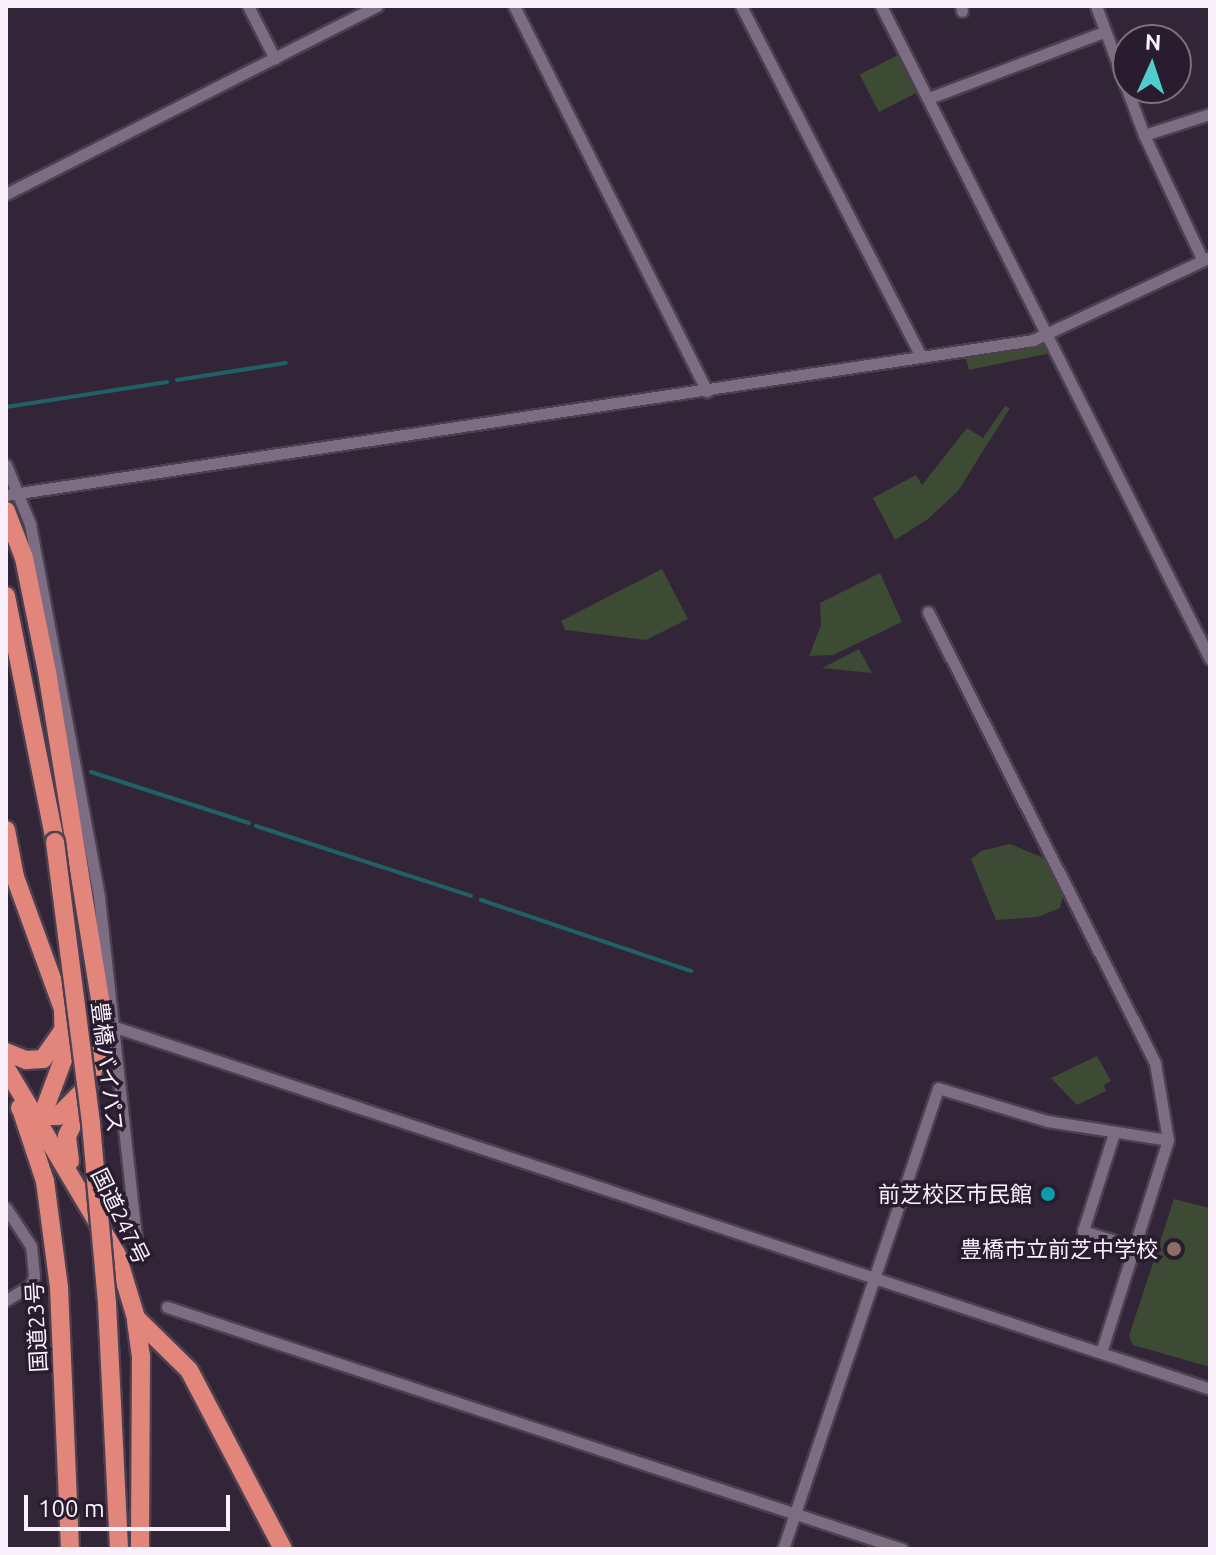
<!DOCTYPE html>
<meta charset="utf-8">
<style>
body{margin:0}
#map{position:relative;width:1216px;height:1555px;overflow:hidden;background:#332538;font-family:Ubuntu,"Noto Sans JP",sans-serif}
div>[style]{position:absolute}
.green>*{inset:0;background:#3d4a34;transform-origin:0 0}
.stream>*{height:4px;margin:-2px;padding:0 2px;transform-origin:2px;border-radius:2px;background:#206067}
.roads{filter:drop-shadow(2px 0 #4b4050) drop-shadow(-2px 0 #4b4050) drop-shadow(0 2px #4b4050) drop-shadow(0 -2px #4b4050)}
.minor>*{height:11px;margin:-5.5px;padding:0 5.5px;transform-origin:5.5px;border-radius:5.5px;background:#7c6d82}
.trunk>*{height:18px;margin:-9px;padding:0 9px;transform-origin:9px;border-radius:9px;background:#e2867c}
.bridges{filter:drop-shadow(2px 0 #4b4050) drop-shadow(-2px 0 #4b4050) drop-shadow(0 2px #4b4050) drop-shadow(0 -2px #4b4050)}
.trunk-bridge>*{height:18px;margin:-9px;padding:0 9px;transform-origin:9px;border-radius:9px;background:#e2867c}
.dots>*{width:22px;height:22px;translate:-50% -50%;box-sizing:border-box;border:4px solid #291c2e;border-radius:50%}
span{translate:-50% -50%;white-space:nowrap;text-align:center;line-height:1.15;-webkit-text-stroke:7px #291c2e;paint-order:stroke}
.street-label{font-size:22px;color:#faf1fd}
.poi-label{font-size:22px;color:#faf1fd}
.right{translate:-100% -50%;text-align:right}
.frame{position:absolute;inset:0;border:8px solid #faf1fd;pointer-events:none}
.north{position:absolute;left:1112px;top:24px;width:80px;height:80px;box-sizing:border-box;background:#291c2e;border:2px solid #7d7181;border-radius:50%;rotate:3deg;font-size:22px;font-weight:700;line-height:32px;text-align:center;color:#faf1fd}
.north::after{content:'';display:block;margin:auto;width:28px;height:36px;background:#52cdce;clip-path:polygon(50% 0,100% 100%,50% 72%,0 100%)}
.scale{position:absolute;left:24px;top:1495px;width:206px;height:36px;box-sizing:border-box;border:4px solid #faf1fd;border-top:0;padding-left:10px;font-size:24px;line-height:28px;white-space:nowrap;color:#faf1fd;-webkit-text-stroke:6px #291c2e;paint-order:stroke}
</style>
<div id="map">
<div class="green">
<div style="left:898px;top:55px;width:42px;height:43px;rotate:63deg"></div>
<div style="clip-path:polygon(1047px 341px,1051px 348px,1046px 354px,969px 370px,965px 355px)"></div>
<div style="clip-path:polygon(1005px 406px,1010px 408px,958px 491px,928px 519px,895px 540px,873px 498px,916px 475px,922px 485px,967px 428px,983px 438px)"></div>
<div style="clip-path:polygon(662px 569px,688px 619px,646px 640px,565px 630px,561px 621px)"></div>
<div style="clip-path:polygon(880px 573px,902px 622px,833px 655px,809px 656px,821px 625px,820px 603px)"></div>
<div style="clip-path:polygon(859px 649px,872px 673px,822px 668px)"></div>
<div style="clip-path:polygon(1010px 844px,1048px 860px,1064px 892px,1060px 908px,1038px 917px,996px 920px,971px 859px,981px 851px)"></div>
<div style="clip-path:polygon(1097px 1056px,1111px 1081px,1104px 1085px,1106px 1091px,1077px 1105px,1051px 1078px)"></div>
<div style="clip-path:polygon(1174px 1199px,1210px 1208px,1210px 1367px,1133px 1345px,1129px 1336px)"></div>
</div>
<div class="stream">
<div style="left:177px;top:380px;width:110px;rotate:-8.9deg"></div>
<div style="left:6px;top:407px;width:163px;rotate:-8.8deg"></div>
<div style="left:91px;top:772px;width:166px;rotate:17.9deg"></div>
<div style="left:256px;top:826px;width:226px;rotate:18deg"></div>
<div style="left:481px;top:900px;width:222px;rotate:18.7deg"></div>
</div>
<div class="roads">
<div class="minor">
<div style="left:248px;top:6px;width:59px;rotate:63deg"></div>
<div style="left:514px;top:6px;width:431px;rotate:63.4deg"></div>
<div style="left:741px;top:6px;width:391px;rotate:62.8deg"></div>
<div style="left:881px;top:6px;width:731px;rotate:63.26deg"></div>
<div style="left:961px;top:6px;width:5px;rotate:79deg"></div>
<div style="left:1096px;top:6px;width:138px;rotate:69.6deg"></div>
<div style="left:1144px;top:135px;width:137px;rotate:64.9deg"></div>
<div style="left:929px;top:98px;width:187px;rotate:-20.7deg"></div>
<div style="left:1144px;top:135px;width:69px;rotate:-17.7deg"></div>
<div style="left:6px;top:194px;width:416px;rotate:-26.9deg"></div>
<div style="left:6px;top:465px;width:64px;rotate:67.9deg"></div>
<div style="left:30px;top:524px;width:379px;rotate:79.5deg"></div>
<div style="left:99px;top:897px;width:354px;rotate:83.8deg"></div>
<div style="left:6px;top:495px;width:1039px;rotate:-8.58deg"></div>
<div style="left:1033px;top:340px;width:195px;rotate:-25.1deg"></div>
<div style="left:928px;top:612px;width:505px;rotate:63.28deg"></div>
<div style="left:1155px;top:1063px;width:78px;rotate:80.4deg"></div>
<div style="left:1168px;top:1140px;width:223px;rotate:107.5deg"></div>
<div style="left:115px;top:1027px;width:1153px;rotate:18.29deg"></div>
<div style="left:1114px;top:1133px;width:103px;rotate:107.6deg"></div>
<div style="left:1083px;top:1231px;width:58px;rotate:17.2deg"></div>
<div style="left:6px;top:1208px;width:45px;rotate:56.7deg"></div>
<div style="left:31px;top:1246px;width:30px;rotate:84deg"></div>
<div style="left:34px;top:1276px;width:9px;rotate:108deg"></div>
<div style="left:31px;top:1285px;width:29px;rotate:149deg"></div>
<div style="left:167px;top:1307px;width:774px;rotate:18.22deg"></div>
<div style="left:783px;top:1549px;width:486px;rotate:-71.4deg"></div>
<div style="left:938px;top:1088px;width:114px;rotate:16.8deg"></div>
<div style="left:1047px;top:1121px;width:122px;rotate:8.9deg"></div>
</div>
<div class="trunk">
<div style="left:6px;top:511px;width:50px;rotate:69deg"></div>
<div style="left:24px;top:558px;width:116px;rotate:78.6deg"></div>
<div style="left:47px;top:672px;width:338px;rotate:80.8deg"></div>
<div style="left:101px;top:1006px;width:42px;rotate:92.7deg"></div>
<div style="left:99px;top:1048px;width:38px;rotate:105deg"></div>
<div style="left:89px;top:1085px;width:44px;rotate:135deg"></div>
<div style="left:58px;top:1116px;width:28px;rotate:180deg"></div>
<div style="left:30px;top:1116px;width:13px;rotate:-141deg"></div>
<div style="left:6px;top:596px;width:251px;rotate:78.7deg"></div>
<div style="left:6px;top:830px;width:48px;rotate:79.2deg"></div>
<div style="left:15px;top:877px;width:140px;rotate:70deg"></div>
<div style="left:63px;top:1009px;width:48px;rotate:88.8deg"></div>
<div style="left:64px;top:1057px;width:75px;rotate:110.4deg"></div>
<div style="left:6px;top:1052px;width:22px;rotate:22deg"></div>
<div style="left:26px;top:1060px;width:17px;rotate:-3deg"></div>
<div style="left:43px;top:1059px;width:33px;rotate:-55deg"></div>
<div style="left:6px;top:1068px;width:217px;rotate:59.3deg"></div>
<div style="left:117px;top:1255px;width:66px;rotate:73.2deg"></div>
<div style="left:136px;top:1318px;width:74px;rotate:44.5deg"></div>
<div style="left:189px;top:1370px;width:202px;rotate:62.3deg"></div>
<div style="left:21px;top:1109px;width:76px;rotate:71.6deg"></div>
<div style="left:45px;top:1181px;width:107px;rotate:82.5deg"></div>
<div style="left:59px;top:1287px;width:262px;rotate:87.6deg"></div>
<div style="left:70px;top:1161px;width:25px;rotate:-97deg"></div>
<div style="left:67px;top:1136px;width:41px;rotate:-64.1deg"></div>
<div style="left:136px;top:1321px;width:35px;rotate:82deg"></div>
<div style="left:141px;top:1356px;width:193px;rotate:90.3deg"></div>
</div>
</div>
<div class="bridges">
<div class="trunk-bridge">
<div style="left:55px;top:842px;width:284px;rotate:82.7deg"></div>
<div style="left:91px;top:1124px;width:180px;rotate:84.9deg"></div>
<div style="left:107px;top:1303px;width:246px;rotate:87.2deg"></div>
</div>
</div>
<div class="dots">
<div style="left:1048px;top:1194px;background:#0f9aa8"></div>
<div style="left:1174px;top:1249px;background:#8d6e63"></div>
</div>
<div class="street-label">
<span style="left:108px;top:1067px;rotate:83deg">豊橋バイパス</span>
<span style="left:121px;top:1216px;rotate:64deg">国道247号</span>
<span style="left:36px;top:1327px;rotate:-93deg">国道23号</span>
</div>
<div class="poi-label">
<span class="right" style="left:1032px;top:1194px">前芝校区市民館</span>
<span class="right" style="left:1158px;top:1249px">豊橋市立前芝中学校</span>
</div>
<div class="frame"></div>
<div class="north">N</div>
<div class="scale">100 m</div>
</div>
